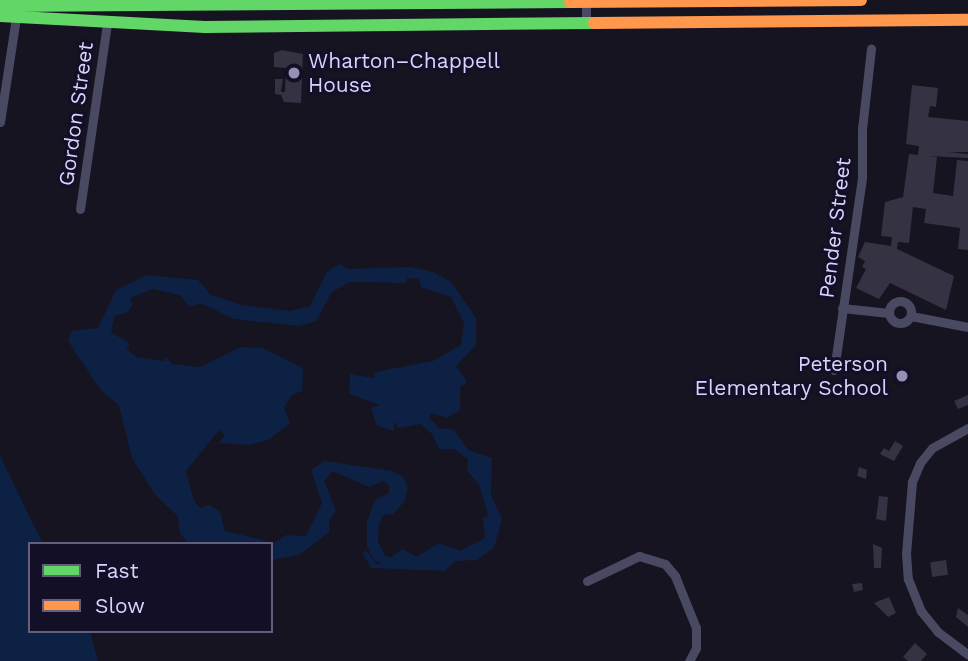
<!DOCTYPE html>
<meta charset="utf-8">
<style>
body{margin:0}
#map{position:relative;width:968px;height:661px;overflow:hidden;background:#161421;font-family:"Work Sans",sans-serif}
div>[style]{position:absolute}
.water>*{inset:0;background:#0d2144}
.building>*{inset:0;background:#343243;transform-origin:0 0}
.street>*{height:9px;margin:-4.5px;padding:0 4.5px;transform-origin:4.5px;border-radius:4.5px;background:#4a4962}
.street>.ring{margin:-4.5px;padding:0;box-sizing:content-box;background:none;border:9px solid #4a4962;border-radius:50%}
.fast>*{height:12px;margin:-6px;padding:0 6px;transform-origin:6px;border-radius:6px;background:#63d668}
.slow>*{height:12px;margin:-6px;padding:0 6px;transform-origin:6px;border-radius:6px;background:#ff974d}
.dots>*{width:19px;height:19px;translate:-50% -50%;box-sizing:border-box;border:4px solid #130f26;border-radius:50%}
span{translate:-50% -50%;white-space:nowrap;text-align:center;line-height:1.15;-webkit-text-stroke:6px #130f26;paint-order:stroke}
.poi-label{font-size:21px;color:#d9d4ff}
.left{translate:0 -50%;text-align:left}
.right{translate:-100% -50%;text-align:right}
.street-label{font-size:21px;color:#d9d4ff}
.legend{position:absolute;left:28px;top:542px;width:245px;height:91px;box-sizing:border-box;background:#130f26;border:2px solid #625e7d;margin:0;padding:9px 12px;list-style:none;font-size:21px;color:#d9d4ff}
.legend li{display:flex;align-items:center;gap:14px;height:35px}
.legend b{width:35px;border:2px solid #625e7d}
</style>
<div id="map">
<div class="water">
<div style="clip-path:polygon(evenodd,339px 264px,348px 269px,411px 267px,433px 272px,451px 282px,476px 318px,476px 345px,456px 366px,467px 382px,460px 387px,460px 410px,447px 418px,431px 413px,429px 417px,439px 428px,454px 430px,468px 450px,492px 458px,491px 495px,502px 519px,494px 548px,477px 560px,455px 561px,445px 571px,371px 568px,362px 552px,367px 551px,376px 564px,381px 563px,374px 560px,367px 547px,367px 522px,375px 500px,389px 493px,389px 485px,383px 481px,369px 487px,333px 471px,324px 481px,336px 511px,329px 521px,329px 532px,299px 555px,271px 560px,271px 544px,189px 544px,180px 533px,178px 516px,156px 496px,132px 458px,119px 405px,102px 392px,68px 341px,72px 331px,98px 328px,116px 290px,147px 275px,198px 280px,211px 295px,242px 305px,290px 311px,310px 306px,327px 272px,339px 264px,407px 278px,419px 279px,421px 287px,451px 297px,464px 323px,461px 345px,433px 361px,375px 372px,374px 378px,350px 374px,349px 394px,380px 405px,371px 408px,377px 426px,394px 431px,394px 421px,398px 428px,421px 424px,433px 435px,439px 449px,454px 449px,468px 459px,467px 471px,479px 484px,488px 515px,483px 518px,485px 538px,460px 551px,439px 543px,417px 557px,403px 549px,391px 557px,385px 556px,378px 542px,379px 524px,383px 515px,393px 514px,405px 501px,408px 488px,403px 477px,392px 471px,324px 461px,311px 470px,322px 503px,306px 536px,286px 535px,274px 543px,225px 531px,220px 512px,209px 505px,200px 508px,194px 501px,186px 471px,219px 430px,225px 435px,219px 443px,250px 445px,270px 439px,290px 423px,284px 408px,292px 395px,302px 391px,303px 368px,263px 348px,241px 347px,200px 367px,172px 364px,165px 357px,164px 361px,137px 357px,126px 349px,130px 346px,127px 341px,111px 333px,114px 316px,128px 312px,133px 304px,130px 298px,153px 289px,180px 295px,190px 307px,200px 303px,234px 319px,299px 326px,316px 321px,332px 292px,350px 282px,406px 283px,407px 278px)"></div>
<div style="clip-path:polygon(0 456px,43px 544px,30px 544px,30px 631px,90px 631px,98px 661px,0 661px)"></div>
</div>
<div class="building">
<div style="clip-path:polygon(282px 50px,303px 54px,301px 103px,284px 102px,281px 95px,275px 94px,275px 79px,283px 79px,281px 92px,285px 92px,286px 68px,274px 67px,274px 53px)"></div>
<div style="clip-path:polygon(912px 85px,938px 88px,936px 107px,930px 106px,928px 117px,968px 121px,968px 152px,949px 152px,968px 154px,968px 158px,927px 156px,937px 157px,933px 193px,953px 196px,957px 160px,968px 161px,968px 250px,958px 249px,960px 228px,924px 223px,926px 209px,913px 207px,909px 243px,898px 242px,897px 249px,954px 276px,946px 310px,890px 283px,879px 299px,856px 288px,866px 269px,862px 267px,865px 261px,858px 257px,865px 242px,891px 246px,892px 237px,881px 236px,885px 202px,903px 197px,909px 154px,918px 155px,919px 146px,906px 144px)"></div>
<div style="clip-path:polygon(968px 395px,968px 405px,958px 409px,954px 401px)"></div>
<div style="clip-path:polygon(895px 441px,903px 446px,894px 461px,880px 454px,884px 448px,889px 451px)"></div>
<div style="clip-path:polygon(859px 467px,867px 470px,866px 479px,857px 476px)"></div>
<div style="clip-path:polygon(879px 496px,888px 497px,886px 521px,876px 519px)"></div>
<div style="clip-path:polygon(873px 544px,882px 548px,881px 568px,874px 568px)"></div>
<div style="left:946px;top:560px;width:15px;height:16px;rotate:82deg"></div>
<div style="clip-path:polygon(862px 583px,863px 590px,854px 592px,852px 584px)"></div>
<div style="clip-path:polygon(889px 597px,896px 613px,888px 617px,874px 603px)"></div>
<div style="clip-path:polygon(958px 608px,968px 615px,968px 627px,956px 617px)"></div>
<div style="clip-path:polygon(915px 643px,927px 654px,921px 661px,908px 661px,903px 657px)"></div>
</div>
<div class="street">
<div style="left:586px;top:23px;width:23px;rotate:-90deg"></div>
<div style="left:0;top:122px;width:105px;rotate:-81.3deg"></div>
<div style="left:80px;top:209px;width:187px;rotate:-81.7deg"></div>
<div class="ring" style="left:889px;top:301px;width:13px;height:13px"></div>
<div style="left:842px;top:308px;width:47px;rotate:6.1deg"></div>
<div style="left:911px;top:316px;width:58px;rotate:10.9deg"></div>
<div style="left:834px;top:370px;width:195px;rotate:-81.7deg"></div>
<div style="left:862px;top:177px;width:48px;rotate:-90deg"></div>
<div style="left:862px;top:129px;width:81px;rotate:-83.6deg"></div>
<div style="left:968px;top:428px;width:41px;rotate:150.9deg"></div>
<div style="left:932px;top:448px;width:19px;rotate:129deg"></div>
<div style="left:920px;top:463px;width:21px;rotate:113deg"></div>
<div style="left:912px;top:482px;width:71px;rotate:94.8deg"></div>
<div style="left:906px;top:553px;width:26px;rotate:86deg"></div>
<div style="left:908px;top:579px;width:35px;rotate:68deg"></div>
<div style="left:921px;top:611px;width:27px;rotate:51deg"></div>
<div style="left:938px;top:632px;width:38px;rotate:37deg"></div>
<div style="left:587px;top:581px;width:58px;rotate:-25.7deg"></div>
<div style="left:639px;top:556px;width:27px;rotate:17deg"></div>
<div style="left:665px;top:564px;width:16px;rotate:50deg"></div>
<div style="left:675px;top:576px;width:56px;rotate:68deg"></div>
<div style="left:696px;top:628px;width:20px;rotate:90deg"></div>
<div style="left:696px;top:648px;width:15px;rotate:118deg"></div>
</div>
<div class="fast">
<div style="left:0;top:6px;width:570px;rotate:-0.4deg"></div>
<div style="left:0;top:16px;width:205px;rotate:3.1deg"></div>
<div style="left:205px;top:27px;width:389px;rotate:-0.6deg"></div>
</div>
<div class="slow">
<div style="left:570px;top:2px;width:291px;rotate:-0.4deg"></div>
<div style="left:594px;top:23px;width:374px;rotate:-0.5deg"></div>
</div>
<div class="dots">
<div style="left:294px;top:73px;background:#9591b1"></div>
<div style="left:902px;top:376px;background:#9591b1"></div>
</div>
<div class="poi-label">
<span class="left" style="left:308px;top:73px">Wharton–Chappell<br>House</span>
<span class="right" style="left:888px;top:376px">Peterson<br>Elementary School</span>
</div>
<div class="street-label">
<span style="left:76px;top:114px;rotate:-82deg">Gordon Street</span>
<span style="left:835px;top:228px;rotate:-83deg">Pender Street</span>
</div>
<ul class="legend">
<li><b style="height:9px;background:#63d668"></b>Fast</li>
<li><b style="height:9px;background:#ff974d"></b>Slow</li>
</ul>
</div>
